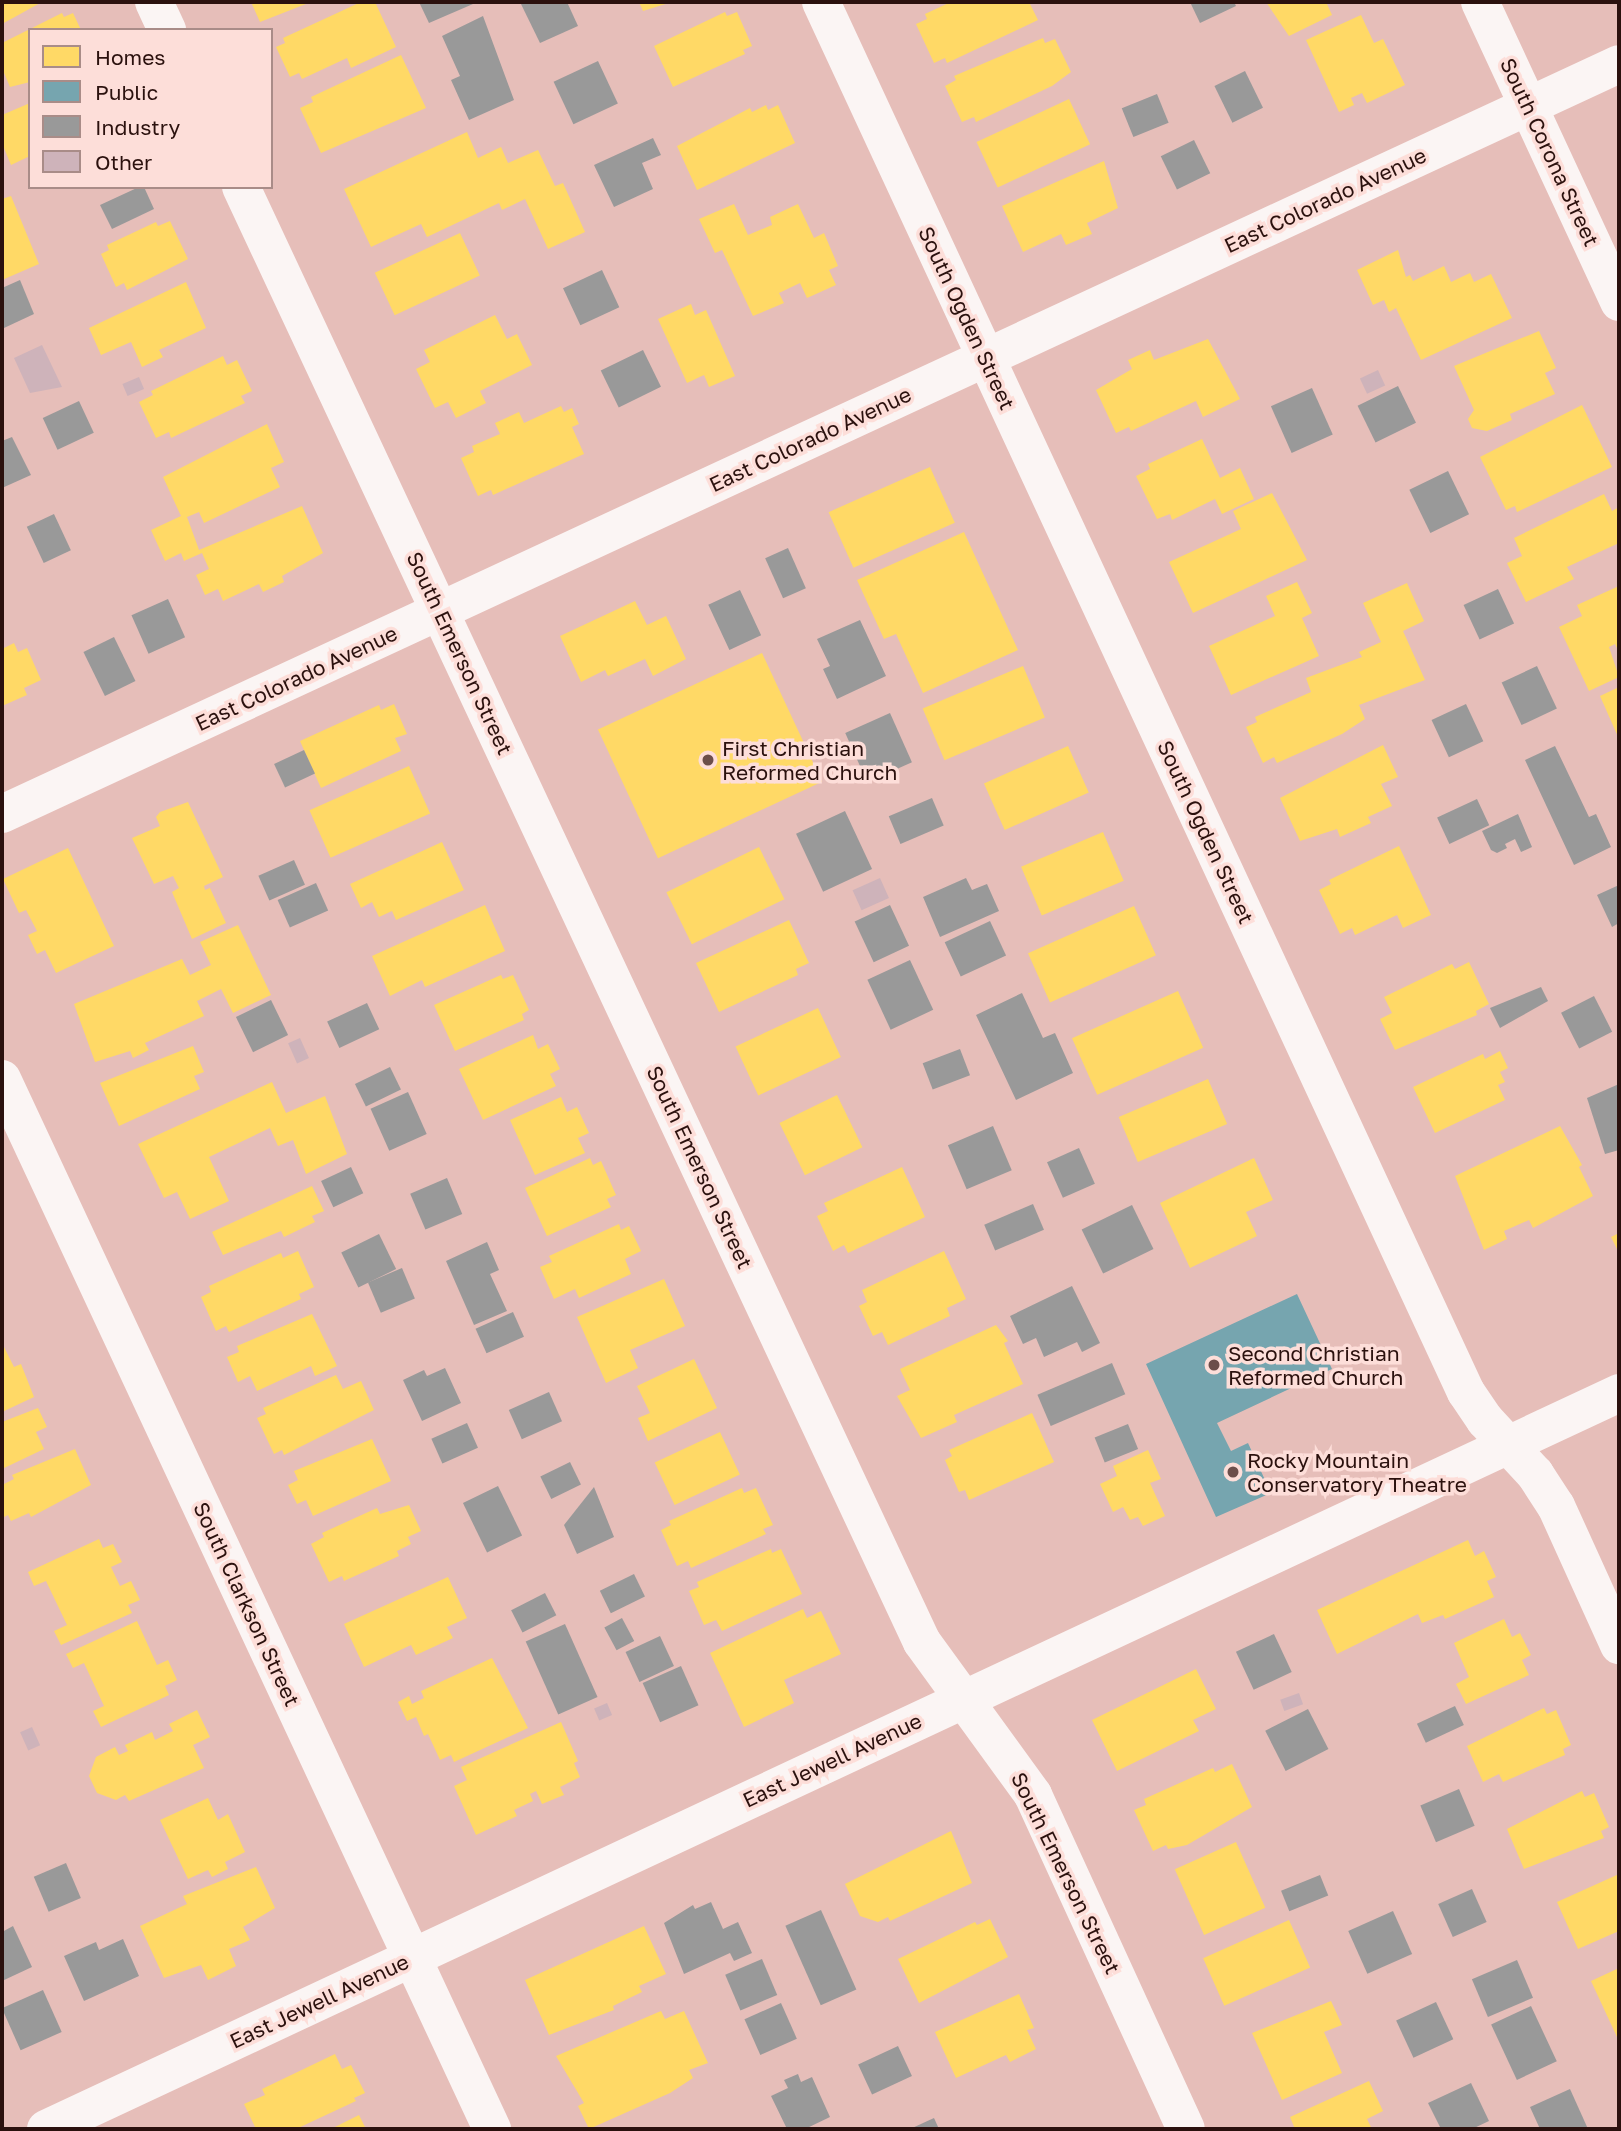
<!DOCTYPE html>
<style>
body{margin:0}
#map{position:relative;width:1621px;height:2131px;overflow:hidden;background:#e6beb9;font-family:"Golos Text",sans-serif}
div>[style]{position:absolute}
.homes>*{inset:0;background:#ffd966;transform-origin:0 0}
.public>*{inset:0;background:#76a5af}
.industry>*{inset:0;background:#999;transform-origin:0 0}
.building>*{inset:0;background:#ceb3ba;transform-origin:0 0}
.minor>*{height:38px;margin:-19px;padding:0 19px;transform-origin:19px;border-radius:19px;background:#fbf5f4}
.tertiary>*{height:38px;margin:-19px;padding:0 19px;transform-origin:19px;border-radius:19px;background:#fbf5f4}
.dots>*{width:19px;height:19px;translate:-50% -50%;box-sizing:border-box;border:4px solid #fdded9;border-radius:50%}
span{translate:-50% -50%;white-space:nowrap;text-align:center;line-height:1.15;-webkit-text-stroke:7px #fdded9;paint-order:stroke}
.street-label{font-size:21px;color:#2b110e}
.poi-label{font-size:21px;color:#2b110e}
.left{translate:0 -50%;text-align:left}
.frame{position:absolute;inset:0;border:4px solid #2b110e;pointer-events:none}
.legend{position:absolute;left:28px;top:28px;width:245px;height:161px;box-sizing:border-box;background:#fdded9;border:2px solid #a98c88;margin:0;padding:9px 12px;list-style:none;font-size:21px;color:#2b110e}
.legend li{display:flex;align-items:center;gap:14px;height:35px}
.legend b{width:35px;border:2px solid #a98c88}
</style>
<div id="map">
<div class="homes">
<div style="clip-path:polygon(2px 2px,42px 2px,2px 24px)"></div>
<div style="clip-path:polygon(251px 2px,311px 2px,260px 22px)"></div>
<div style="clip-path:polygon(361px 2px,375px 2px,396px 47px,351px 68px,347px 58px,302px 79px,299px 73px,290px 77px,276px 47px,285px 43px,283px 38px)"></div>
<div style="clip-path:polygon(639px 2px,672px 2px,643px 11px)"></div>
<div style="clip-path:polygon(951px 2px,1029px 2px,1038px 20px,947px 63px,945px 58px,934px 63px,916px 24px,927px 19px,925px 14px)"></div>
<div style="clip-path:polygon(1266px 2px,1326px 2px,1332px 15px,1289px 36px)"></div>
<div style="clip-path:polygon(725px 12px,727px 16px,737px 12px,752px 46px,743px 50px,745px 54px,673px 87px,654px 46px)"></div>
<div style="clip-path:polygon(62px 13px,64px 17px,73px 13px,81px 30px,30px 30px,30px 82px,10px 87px,2px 68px,2px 43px)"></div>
<div style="clip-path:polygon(1361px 15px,1374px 43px,1383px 39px,1405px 85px,1367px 103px,1362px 93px,1351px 98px,1354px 105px,1339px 112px,1306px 40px)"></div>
<div style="clip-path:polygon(1043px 38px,1045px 43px,1055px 39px,1071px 72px,1052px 86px,976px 122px,974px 117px,962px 122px,945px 86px,956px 80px,954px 76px)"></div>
<div style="clip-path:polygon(401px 55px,426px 108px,321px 153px,300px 108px,313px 102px,311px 97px)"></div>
<div style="left:1069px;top:99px;width:50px;height:102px;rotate:65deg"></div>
<div style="clip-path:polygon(30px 103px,30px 156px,11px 165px,2px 143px,2px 115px)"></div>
<div style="clip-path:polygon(766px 105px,768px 110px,778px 105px,795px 143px,697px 190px,677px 146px,750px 108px,752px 112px)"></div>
<div style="clip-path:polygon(467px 132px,478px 158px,501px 147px,508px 163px,538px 150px,555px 186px,563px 183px,585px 232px,548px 249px,525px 199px,502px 210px,499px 203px,427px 237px,421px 224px,371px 247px,344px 189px)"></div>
<div style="clip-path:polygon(1104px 161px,1118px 208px,1087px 223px,1092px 234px,1066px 245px,1061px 234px,1023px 252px,1002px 206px)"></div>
<div style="clip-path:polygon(11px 196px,39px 264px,2px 280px,2px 199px)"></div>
<div style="clip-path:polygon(734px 204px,748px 235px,772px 225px,770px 217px,798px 204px,814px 238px,824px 233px,838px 266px,829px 270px,836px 285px,807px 298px,800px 283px,779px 293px,784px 303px,753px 316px,722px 250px,715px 253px,699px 219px)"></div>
<div style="clip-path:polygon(170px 221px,188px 259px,127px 290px,124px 283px,116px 287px,101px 254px,109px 250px,107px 245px,156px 222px,158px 226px)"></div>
<div style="left:460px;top:233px;width:47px;height:94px;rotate:65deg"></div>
<div style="clip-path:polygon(1398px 250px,1406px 277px,1410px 275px,1413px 281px,1444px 266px,1451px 282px,1470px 273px,1474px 282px,1491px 274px,1512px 318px,1421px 360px,1396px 308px,1389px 312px,1384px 300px,1373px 305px,1357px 270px)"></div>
<div style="clip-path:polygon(186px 282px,206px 328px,159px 350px,163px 357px,142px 367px,131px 342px,101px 355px,89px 328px)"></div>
<div style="clip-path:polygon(691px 304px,695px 315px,706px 310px,735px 376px,709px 387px,704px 375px,687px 383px,658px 319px)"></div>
<div style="clip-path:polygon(495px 315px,507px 339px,517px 334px,532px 365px,480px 391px,486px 403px,456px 418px,448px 402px,435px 408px,416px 369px,430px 362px,424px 350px)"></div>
<div style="clip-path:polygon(1539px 331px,1556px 368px,1545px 373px,1555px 394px,1510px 414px,1512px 420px,1487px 431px,1472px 428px,1468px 419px,1474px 410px,1454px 366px)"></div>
<div style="clip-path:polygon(1208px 339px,1240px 399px,1203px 417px,1196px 401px,1131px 431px,1129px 427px,1116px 433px,1096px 390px,1132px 369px,1128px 360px,1150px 350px,1154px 360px)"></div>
<div style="clip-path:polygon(223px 356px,227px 365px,237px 360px,252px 391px,241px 396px,245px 403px,171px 438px,169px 432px,156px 438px,139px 402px,153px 395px,151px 391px)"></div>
<div style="clip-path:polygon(1582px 405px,1612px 467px,1517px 512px,1515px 506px,1506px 510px,1480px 457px)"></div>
<div style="clip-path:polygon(561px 406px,564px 412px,572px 408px,579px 424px,572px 427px,584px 454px,493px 495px,491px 490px,478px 496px,461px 458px,474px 452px,472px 446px,500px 434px,495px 423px,519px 412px,524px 423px)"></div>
<div style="clip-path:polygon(267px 424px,284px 462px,271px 468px,280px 487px,204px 523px,199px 512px,187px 517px,198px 547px,199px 550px,302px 506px,323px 553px,282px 576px,284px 582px,263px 592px,259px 584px,223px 601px,218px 589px,205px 595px,196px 575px,209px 569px,202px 553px,184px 561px,181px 553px,165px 561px,151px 530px,181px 516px,163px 477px)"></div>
<div style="clip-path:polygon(1202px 439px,1220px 478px,1240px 468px,1254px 499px,1222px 514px,1215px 499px,1172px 520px,1170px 514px,1157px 519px,1136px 476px,1150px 469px,1148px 464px)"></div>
<div style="left:930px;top:467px;width:61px;height:111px;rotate:66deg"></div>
<div style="clip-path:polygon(1272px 493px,1307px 560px,1193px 613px,1169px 562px,1241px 529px,1233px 511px)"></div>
<div style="clip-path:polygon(1604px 494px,1612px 511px,1619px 507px,1619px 543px,1567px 567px,1574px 579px,1526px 602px,1507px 563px,1522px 556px,1514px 538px)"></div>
<div style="clip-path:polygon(964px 532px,1018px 650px,923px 693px,896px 634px,884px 639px,857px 580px)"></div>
<div style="clip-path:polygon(1297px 582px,1312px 613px,1302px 618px,1319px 656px,1231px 695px,1209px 646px,1275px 616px,1266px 596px)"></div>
<div style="clip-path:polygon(1407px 583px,1424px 621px,1403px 631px,1425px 680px,1359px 705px,1365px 719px,1342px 734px,1277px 763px,1274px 757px,1263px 763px,1246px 727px,1257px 722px,1255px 717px,1311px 692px,1306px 678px,1362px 657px,1359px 652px,1381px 642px,1363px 603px)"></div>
<div style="clip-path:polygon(1619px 586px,1619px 652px,1615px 644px,1609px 647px,1619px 677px,1589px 691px,1559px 627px,1582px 616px,1577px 605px)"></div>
<div style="clip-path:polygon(635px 601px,647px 625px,666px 616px,686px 659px,653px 676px,645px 659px,608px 676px,605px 670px,581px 682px,560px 636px)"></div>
<div style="clip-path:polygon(2px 643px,4px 648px,14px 643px,18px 652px,27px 648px,41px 680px,24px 688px,27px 695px,2px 706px)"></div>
<div style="left:762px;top:653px;width:142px;height:181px;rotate:65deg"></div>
<div style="left:1023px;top:666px;width:56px;height:109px;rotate:67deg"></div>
<div style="clip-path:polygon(1619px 687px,1619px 739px,1600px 696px)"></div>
<div style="clip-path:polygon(394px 704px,407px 734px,395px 738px,401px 751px,321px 788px,300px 741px,379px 705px,381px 710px)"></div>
<div style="clip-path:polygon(1383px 745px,1398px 777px,1381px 784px,1392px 806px,1368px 817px,1371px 823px,1340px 837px,1337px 829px,1300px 841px,1280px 798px)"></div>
<div style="left:1068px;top:746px;width:51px;height:92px;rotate:66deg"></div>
<div style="left:409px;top:766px;width:52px;height:109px;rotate:66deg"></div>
<div style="clip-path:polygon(188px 802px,223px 877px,204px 886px,205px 890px,210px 888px,226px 923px,192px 939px,172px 892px,179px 888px,173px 876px,154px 884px,132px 838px,160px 826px,156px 817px,160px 812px)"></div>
<div style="left:1103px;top:832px;width:53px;height:89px;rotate:67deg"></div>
<div style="clip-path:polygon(442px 842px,464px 890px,396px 920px,392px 911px,379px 917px,372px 902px,361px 908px,350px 884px)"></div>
<div style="clip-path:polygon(1399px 846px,1431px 915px,1403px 928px,1397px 915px,1355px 935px,1352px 928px,1340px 934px,1319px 890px,1331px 884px,1329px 880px)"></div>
<div style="left:759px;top:847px;width:58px;height:103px;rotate:64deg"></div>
<div style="clip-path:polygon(68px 848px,114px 946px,56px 973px,45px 950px,37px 954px,28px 935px,37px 931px,26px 910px,19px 913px,3px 879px)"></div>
<div style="clip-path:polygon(485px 905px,505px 951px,425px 987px,422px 980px,390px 996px,372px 956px)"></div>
<div style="left:1134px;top:906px;width:54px;height:116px;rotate:66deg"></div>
<div style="clip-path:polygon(789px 920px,809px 963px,796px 969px,798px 975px,719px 1012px,696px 963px)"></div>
<div style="clip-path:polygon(238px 925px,271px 995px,233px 1013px,221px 989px,197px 1001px,204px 1016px,145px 1043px,149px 1050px,133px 1058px,130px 1051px,95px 1062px,74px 1004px,182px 959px,190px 975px,211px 965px,200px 942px)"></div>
<div style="clip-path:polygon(1469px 962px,1489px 1004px,1476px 1011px,1477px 1015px,1395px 1050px,1380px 1019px,1392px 1013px,1384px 997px,1452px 964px,1455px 969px)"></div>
<div style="clip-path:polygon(501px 975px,503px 979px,513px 975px,529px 1010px,522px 1014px,524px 1020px,455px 1051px,434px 1005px)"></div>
<div style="left:1178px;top:991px;width:62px;height:116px;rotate:66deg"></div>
<div style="left:818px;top:1008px;width:54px;height:91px;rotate:65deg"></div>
<div style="clip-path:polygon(533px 1035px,538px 1049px,548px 1044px,560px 1069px,550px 1074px,556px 1086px,483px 1120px,459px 1069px)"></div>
<div style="clip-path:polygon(193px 1046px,204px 1072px,194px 1076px,200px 1089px,119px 1126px,100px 1083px)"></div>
<div style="clip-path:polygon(1500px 1051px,1508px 1068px,1500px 1072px,1505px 1082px,1498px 1085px,1505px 1100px,1435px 1133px,1413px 1087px,1483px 1054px,1485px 1059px)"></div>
<div style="left:1208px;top:1079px;width:49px;height:97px;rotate:67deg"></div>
<div style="clip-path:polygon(272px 1082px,286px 1113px,325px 1096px,347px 1154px,306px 1174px,293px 1140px,278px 1146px,270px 1128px,209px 1157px,229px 1201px,190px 1219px,177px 1192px,164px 1198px,138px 1144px)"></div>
<div style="left:837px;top:1095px;width:58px;height:64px;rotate:64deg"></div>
<div style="clip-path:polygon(561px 1097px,567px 1112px,577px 1107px,589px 1133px,578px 1138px,585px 1153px,535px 1175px,510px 1120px)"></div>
<div style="clip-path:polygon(1560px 1126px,1582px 1165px,1579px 1167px,1593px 1196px,1533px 1228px,1529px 1220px,1504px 1231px,1507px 1239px,1484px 1250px,1455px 1176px)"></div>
<div style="clip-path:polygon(590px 1158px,593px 1165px,601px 1161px,616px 1195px,607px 1199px,611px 1207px,547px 1236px,525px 1188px)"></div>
<div style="clip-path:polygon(1254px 1158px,1273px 1200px,1246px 1212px,1257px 1236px,1190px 1268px,1160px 1203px)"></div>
<div style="clip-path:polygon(902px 1167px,925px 1217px,848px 1253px,844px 1245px,833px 1251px,817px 1216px,828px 1211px,824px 1203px)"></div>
<div style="clip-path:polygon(312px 1186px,324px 1211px,312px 1216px,315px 1222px,284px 1237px,281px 1231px,223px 1255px,212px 1232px)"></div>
<div style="clip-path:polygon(619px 1224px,621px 1230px,629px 1226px,641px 1251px,625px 1259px,631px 1274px,579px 1298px,575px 1289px,554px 1299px,540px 1267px,552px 1262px,549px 1256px)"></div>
<div style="clip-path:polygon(1619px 1233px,1619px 1253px,1611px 1237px)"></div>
<div style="clip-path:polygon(298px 1251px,314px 1287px,299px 1294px,301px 1299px,229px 1332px,226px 1326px,216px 1331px,201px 1297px,211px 1292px,209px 1286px,281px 1253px,283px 1258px)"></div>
<div style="clip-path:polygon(944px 1251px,966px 1299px,947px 1308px,950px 1316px,888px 1345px,882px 1332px,873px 1336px,859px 1306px,867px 1302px,862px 1290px)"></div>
<div style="clip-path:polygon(664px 1279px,685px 1326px,630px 1350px,638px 1368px,606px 1383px,577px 1317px)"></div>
<div style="clip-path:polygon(312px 1314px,337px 1366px,315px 1376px,311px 1366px,257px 1391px,250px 1376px,238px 1382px,227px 1357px,239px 1352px,237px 1346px)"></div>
<div style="clip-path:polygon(996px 1325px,1008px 1341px,1004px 1343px,1023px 1384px,954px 1415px,957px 1422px,921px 1438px,897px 1396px,910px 1390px,900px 1369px)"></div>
<div style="clip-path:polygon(2px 1343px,14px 1367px,21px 1364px,34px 1397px,2px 1412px)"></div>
<div style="clip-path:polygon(694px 1359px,717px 1408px,648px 1441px,638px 1418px,650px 1413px,637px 1386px)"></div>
<div style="clip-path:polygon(336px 1375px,343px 1389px,361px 1381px,374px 1410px,284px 1455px,282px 1450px,274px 1454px,257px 1418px,266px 1414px,263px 1408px)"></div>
<div style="clip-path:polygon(38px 1408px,47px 1427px,36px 1432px,44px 1449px,2px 1469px,2px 1422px)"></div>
<div style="clip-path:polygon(1032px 1413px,1054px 1462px,969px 1500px,965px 1490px,959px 1492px,945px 1460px,952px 1456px,949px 1450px)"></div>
<div style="left:720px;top:1432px;width:47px;height:72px;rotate:65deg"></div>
<div style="clip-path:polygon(372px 1439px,391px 1481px,313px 1516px,306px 1500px,297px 1504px,288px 1485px,298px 1480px,294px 1471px)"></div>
<div style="clip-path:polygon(75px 1449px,91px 1485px,31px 1517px,29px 1513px,11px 1521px,8px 1515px,2px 1518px,2px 1485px,14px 1479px,12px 1475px)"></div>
<div style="clip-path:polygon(1148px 1450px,1161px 1479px,1150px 1483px,1165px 1516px,1143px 1526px,1138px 1517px,1130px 1520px,1123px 1507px,1113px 1512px,1100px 1484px,1117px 1476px,1113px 1466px)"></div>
<div style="clip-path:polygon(742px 1488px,744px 1493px,756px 1488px,773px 1525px,763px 1529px,766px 1534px,691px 1568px,688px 1561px,677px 1566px,661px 1530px,671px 1525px,669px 1521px)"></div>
<div style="clip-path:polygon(409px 1505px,421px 1531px,408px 1537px,411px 1544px,397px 1551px,399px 1556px,344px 1581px,342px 1576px,329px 1582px,311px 1544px,324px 1537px,322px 1533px,377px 1508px,380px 1514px)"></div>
<div style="clip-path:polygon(99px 1539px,103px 1548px,113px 1544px,122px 1562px,111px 1567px,120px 1586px,131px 1581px,140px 1600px,128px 1605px,132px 1613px,61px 1645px,54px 1631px,67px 1625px,46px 1581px,34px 1586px,28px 1572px)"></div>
<div style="clip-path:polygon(1468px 1540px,1475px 1556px,1484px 1551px,1496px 1577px,1487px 1581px,1494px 1597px,1445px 1619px,1443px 1615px,1422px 1623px,1418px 1614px,1337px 1654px,1317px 1610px)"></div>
<div style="clip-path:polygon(771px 1549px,772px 1553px,781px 1549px,802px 1594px,722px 1631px,716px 1620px,704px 1625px,689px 1591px,699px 1587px,697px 1582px)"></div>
<div style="clip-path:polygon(448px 1577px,467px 1618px,447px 1627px,453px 1638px,416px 1655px,411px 1645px,364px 1667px,344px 1624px)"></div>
<div style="clip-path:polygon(803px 1609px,807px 1618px,821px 1611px,841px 1654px,784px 1680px,794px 1703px,744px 1727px,710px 1653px)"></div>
<div style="clip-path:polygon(1504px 1619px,1512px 1637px,1520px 1633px,1531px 1655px,1522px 1660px,1529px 1675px,1466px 1704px,1456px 1684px,1469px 1677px,1454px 1643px)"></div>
<div style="clip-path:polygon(137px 1621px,157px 1665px,168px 1660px,177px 1680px,165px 1686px,169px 1695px,101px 1727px,93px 1711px,104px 1706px,84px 1663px,73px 1668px,66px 1654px)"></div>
<div style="clip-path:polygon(492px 1658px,528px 1728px,454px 1762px,451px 1755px,440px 1760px,428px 1734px,424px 1736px,416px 1717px,407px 1721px,398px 1702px,409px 1696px,412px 1704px,424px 1698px,421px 1691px)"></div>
<div style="clip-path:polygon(1196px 1669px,1216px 1709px,1193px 1720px,1199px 1731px,1117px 1771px,1092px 1720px)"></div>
<div style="clip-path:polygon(1544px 1708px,1547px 1714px,1556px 1710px,1571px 1745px,1563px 1749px,1565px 1755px,1503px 1782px,1499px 1774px,1483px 1782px,1467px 1746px)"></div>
<div style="clip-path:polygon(197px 1710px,210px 1737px,193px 1745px,204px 1768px,129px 1801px,125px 1795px,116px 1800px,97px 1793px,89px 1776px,96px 1757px,115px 1747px,119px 1755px,128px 1751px,125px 1745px,152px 1732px,155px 1740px,173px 1731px,169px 1724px)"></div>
<div style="clip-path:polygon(561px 1722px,578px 1761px,574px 1763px,580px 1777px,560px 1787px,564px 1795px,542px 1804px,536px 1791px,530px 1794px,533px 1801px,514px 1810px,517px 1816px,476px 1835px,454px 1786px,467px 1780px,461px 1767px)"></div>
<div style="clip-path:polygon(1232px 1764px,1252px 1807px,1187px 1845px,1168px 1849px,1166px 1845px,1153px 1851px,1134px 1810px,1146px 1805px,1144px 1799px,1213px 1768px,1215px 1772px)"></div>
<div style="clip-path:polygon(1582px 1791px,1585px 1797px,1594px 1793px,1609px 1827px,1601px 1831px,1604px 1838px,1524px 1869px,1507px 1829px)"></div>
<div style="clip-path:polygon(208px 1798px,218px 1820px,228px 1814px,245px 1852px,225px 1862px,228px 1869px,212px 1877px,208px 1870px,188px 1879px,160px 1820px)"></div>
<div style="clip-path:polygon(951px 1831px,972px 1883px,890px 1921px,888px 1917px,878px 1922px,860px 1916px,845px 1884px)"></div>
<div style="left:1236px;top:1842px;width:72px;height:67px;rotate:66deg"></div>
<div style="clip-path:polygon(256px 1867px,275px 1908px,243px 1927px,250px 1940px,229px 1949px,236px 1966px,208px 1980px,201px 1965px,164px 1978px,140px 1926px,187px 1904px,183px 1896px)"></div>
<div style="clip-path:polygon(1619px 1874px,1619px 1931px,1578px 1949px,1557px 1902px)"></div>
<div style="clip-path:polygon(990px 1919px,1008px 1957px,919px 2003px,898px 1959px,975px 1922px,977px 1925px)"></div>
<div style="left:1289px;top:1920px;width:52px;height:94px;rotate:66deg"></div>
<div style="clip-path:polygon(644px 1926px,666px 1974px,639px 1986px,642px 1992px,613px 2006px,614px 2010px,549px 2035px,525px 1980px)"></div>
<div style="clip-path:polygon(1619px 1968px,1619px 2036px,1617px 2037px,1591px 1981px)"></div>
<div style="clip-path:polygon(1019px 1994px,1034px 2028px,1027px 2030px,1036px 2049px,1010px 2062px,1006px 2055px,956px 2078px,935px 2032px)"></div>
<div style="clip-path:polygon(1331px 2001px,1342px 2025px,1324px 2032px,1342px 2073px,1282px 2100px,1252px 2033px)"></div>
<div style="clip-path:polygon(661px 2011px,665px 2019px,684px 2011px,708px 2063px,689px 2070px,693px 2078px,670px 2093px,589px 2129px,578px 2106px,584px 2103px,556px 2056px)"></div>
<div style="clip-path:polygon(335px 2054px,342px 2069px,351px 2065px,365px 2093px,354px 2098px,356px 2101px,296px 2129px,256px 2129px,244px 2104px,265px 2095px,262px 2089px)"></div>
<div style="clip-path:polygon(1369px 2081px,1383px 2111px,1367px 2119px,1372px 2129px,1295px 2129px,1290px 2117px)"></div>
<div style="clip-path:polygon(359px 2115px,366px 2129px,331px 2129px)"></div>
</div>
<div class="public">
<div style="clip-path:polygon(1297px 1294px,1332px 1369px,1217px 1423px,1231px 1451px,1248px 1443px,1271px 1493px,1216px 1517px,1146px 1364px)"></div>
</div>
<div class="industry">
<div style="clip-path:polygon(419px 2px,472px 2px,473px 4px,429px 23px)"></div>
<div style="clip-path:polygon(520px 2px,567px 2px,578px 26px,540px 43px)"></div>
<div style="clip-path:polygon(1190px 2px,1234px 2px,1236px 6px,1200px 23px)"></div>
<div style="clip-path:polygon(483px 16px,514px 100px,469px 120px,451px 80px,460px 76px,442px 36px)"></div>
<div style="left:598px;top:61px;width:47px;height:49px;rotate:65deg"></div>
<div style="left:1245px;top:71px;width:41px;height:34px;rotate:64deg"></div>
<div style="left:1157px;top:94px;width:31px;height:38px;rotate:68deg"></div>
<div style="clip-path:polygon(653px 138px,661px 155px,642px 163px,653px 189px,614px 207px,594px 165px)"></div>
<div style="left:1194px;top:140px;width:37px;height:37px;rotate:64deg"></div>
<div style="clip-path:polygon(139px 187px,144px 187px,154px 209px,112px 229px,100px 205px)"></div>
<div style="left:602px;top:270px;width:41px;height:43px;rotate:65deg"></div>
<div style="clip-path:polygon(20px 280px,34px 314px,4px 328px,2px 288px)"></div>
<div style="left:643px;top:350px;width:41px;height:47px;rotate:64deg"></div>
<div style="left:1398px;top:386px;width:41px;height:45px;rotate:64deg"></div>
<div style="left:1312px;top:388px;width:51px;height:45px;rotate:66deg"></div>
<div style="left:79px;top:401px;width:35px;height:40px;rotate:65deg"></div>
<div style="clip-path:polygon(12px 437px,31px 475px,2px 488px,2px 441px)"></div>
<div style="left:1448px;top:471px;width:48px;height:43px;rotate:64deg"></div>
<div style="left:54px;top:514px;width:40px;height:30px;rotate:65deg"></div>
<div style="left:788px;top:548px;width:44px;height:25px;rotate:66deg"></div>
<div style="left:1498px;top:589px;width:38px;height:38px;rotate:65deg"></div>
<div style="left:740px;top:590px;width:50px;height:35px;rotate:65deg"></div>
<div style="left:168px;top:599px;width:42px;height:40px;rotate:66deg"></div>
<div style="clip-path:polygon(860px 620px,886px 676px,837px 699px,823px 669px,830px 666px,817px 639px)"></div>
<div style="left:114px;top:637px;width:49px;height:34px;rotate:64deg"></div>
<div style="left:1537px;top:666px;width:47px;height:39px;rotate:65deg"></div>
<div style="left:1466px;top:704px;width:41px;height:38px;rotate:65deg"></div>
<div style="left:890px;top:713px;width:54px;height:49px;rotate:66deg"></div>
<div style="clip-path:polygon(1555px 746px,1589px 817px,1596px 814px,1611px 847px,1574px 865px,1525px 760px)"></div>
<div style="left:304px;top:750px;width:26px;height:33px;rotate:65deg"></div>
<div style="left:932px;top:798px;width:30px;height:47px;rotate:67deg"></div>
<div style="left:1477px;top:799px;width:29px;height:44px;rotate:65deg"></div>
<div style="left:845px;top:811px;width:64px;height:54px;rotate:65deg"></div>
<div style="clip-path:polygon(1518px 814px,1532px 847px,1521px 852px,1515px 839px,1505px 844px,1507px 848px,1497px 853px,1491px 850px,1482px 831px)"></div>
<div style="left:294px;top:860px;width:27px;height:39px;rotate:66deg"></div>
<div style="clip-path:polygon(966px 878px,972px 890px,987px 884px,999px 911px,940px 937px,923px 897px)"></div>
<div style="left:316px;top:883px;width:30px;height:42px;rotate:66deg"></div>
<div style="clip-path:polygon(1619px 885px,1619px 923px,1612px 927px,1597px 895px)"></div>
<div style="left:890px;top:905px;width:45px;height:39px;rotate:65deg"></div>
<div style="left:990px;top:921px;width:38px;height:50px;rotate:65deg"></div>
<div style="left:910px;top:960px;width:55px;height:47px;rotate:65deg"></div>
<div style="clip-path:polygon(1541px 987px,1548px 1001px,1500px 1028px,1490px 1008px)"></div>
<div style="clip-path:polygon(1022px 993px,1043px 1038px,1055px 1033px,1073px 1073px,1016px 1100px,976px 1015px)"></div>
<div style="left:1594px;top:996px;width:40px;height:37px;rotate:63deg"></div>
<div style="left:271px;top:1000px;width:39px;height:39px;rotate:64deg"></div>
<div style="left:367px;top:1003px;width:29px;height:44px;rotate:65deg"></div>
<div style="left:960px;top:1049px;width:28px;height:40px;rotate:69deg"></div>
<div style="left:390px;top:1067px;width:25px;height:39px;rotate:64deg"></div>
<div style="clip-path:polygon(1619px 1084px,1619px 1150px,1605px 1154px,1587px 1098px)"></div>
<div style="left:408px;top:1092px;width:46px;height:41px;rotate:66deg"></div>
<div style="left:993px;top:1126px;width:48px;height:49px;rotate:67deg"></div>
<div style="left:1079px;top:1148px;width:39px;height:35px;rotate:66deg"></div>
<div style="left:351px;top:1167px;width:29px;height:33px;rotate:65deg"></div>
<div style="left:447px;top:1178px;width:39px;height:40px;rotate:67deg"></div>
<div style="left:1033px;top:1204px;width:28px;height:53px;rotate:67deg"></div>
<div style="left:1132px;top:1205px;width:49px;height:56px;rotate:64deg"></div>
<div style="left:379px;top:1234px;width:39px;height:42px;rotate:64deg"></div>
<div style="clip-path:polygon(487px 1242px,499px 1270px,490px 1274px,507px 1311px,474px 1325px,446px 1261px)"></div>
<div style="left:402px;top:1268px;width:33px;height:37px;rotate:67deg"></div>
<div style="clip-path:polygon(1072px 1286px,1100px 1343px,1082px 1352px,1077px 1342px,1044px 1357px,1036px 1338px,1023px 1344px,1010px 1316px)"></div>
<div style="left:513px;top:1312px;width:27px;height:41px;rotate:66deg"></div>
<div style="left:1112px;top:1363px;width:34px;height:81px;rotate:67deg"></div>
<div style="clip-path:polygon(445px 1368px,461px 1403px,422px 1421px,403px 1380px,424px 1370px,427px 1376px)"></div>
<div style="left:549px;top:1392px;width:32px;height:44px;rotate:66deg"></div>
<div style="left:467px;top:1423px;width:27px;height:39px;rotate:66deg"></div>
<div style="left:1128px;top:1424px;width:27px;height:36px;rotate:68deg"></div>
<div style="left:570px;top:1462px;width:25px;height:33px;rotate:64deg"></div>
<div style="left:498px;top:1486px;width:55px;height:39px;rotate:64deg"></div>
<div style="clip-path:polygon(594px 1487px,614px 1537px,577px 1554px,564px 1525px)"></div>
<div style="left:634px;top:1574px;width:25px;height:38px;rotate:64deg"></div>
<div style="left:545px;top:1593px;width:25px;height:38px;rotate:63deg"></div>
<div style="left:622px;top:1618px;width:26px;height:20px;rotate:62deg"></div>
<div style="left:565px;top:1624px;width:80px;height:43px;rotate:66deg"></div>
<div style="left:1274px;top:1634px;width:42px;height:42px;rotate:65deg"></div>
<div style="left:660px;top:1636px;width:33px;height:38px;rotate:65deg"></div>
<div style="left:681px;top:1666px;width:43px;height:42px;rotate:66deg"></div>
<div style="left:1455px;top:1706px;width:21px;height:42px;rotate:65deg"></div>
<div style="left:1308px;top:1709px;width:45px;height:48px;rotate:63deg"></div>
<div style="left:1459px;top:1789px;width:40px;height:42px;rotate:67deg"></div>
<div style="left:66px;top:1863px;width:38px;height:35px;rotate:67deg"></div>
<div style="left:1320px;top:1875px;width:22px;height:42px;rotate:68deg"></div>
<div style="left:1472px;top:1889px;width:36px;height:37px;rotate:66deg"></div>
<div style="clip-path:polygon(711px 1902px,723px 1929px,738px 1922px,752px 1953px,734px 1961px,730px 1953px,684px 1974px,664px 1923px,693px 1905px,695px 1909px)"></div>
<div style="left:821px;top:1910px;width:87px;height:39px;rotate:66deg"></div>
<div style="left:1393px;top:1911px;width:47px;height:49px;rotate:66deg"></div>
<div style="clip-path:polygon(13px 1926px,32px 1967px,2px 1981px,2px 1932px)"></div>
<div style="clip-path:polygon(123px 1939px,139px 1976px,84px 2001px,64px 1956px,96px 1942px,99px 1950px)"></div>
<div style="left:762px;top:1959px;width:39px;height:40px;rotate:67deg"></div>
<div style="left:1517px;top:1960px;width:41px;height:49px;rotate:67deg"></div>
<div style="left:43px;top:1990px;width:46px;height:45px;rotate:66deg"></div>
<div style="left:1436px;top:2002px;width:41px;height:44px;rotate:65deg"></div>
<div style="left:781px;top:2003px;width:39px;height:40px;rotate:66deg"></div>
<div style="left:1531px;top:2006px;width:61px;height:44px;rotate:65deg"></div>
<div style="left:898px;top:2046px;width:33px;height:44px;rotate:65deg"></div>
<div style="clip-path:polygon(798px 2074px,801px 2082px,812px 2077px,830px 2117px,805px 2129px,787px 2129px,771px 2096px,788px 2088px,784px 2080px)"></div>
<div style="clip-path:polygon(1471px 2083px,1489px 2121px,1472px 2129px,1441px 2129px,1428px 2103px)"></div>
<div style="clip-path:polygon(1570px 2089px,1588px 2129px,1540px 2129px,1530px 2107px)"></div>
<div style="clip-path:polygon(934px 2118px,939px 2129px,910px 2129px)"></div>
</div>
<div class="building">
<div style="clip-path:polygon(42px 345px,62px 387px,30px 393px,14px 358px)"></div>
<div style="left:1378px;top:370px;width:17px;height:20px;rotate:65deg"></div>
<div style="left:139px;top:377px;width:13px;height:18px;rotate:67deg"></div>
<div style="left:880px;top:878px;width:22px;height:30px;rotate:66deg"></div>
<div style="left:300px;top:1038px;width:22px;height:13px;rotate:66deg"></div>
<div style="left:1299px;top:1693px;width:12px;height:20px;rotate:70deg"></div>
<div style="left:607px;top:1703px;width:13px;height:14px;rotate:67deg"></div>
<div style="left:32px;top:1727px;width:20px;height:13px;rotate:66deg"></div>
</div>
<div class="minor">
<div style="left:821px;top:2px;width:1532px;rotate:65.11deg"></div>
<div style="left:1466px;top:1392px;width:34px;rotate:56deg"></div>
<div style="left:1485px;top:1420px;width:74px;rotate:47.2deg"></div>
<div style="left:1535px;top:1474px;width:38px;rotate:57deg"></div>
<div style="left:1556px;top:1506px;width:153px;rotate:65.6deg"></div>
<div style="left:1480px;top:2px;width:331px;rotate:65.1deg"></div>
<div style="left:2px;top:814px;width:1782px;rotate:-24.88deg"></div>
<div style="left:2px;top:1079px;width:1159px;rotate:64.98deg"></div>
<div style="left:46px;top:2129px;width:1737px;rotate:-25.07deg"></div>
</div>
<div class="tertiary">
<div style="left:154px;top:2px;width:31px;rotate:65deg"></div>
<div style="left:241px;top:187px;width:1606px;rotate:64.92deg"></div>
<div style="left:922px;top:1642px;width:189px;rotate:54deg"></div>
<div style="left:1033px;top:1795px;width:367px;rotate:65.4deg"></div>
</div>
<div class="dots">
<div style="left:708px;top:760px;background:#6c4e4a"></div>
<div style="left:1214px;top:1365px;background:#6c4e4a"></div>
<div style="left:1233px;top:1472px;background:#6c4e4a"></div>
</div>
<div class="street-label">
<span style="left:1550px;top:152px;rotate:65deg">South Corona Street</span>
<span style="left:1325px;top:200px;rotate:-25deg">East Colorado Avenue</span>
<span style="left:967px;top:318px;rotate:65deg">South Ogden Street</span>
<span style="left:810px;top:439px;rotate:-25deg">East Colorado Avenue</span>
<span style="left:460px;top:653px;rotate:65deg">South Emerson Street</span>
<span style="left:296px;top:678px;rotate:-25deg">East Colorado Avenue</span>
<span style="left:1206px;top:832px;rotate:65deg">South Ogden Street</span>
<span style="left:700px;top:1167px;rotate:65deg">South Emerson Street</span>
<span style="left:247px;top:1604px;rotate:65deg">South Clarkson Street</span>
<span style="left:832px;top:1760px;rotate:-25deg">East Jewell Avenue</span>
<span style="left:1066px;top:1873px;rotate:64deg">South Emerson Street</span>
<span style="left:319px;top:2001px;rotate:-25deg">East Jewell Avenue</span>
</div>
<div class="poi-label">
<span class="left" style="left:722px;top:760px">First Christian<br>Reformed Church</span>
<span class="left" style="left:1228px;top:1365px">Second Christian<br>Reformed Church</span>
<span class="left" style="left:1247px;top:1472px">Rocky Mountain<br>Conservatory Theatre</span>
</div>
<div class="frame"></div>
<ul class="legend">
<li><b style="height:19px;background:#ffd966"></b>Homes</li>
<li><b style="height:19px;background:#76a5af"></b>Public</li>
<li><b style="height:19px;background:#999"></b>Industry</li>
<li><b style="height:19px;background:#ceb3ba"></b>Other</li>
</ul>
</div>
